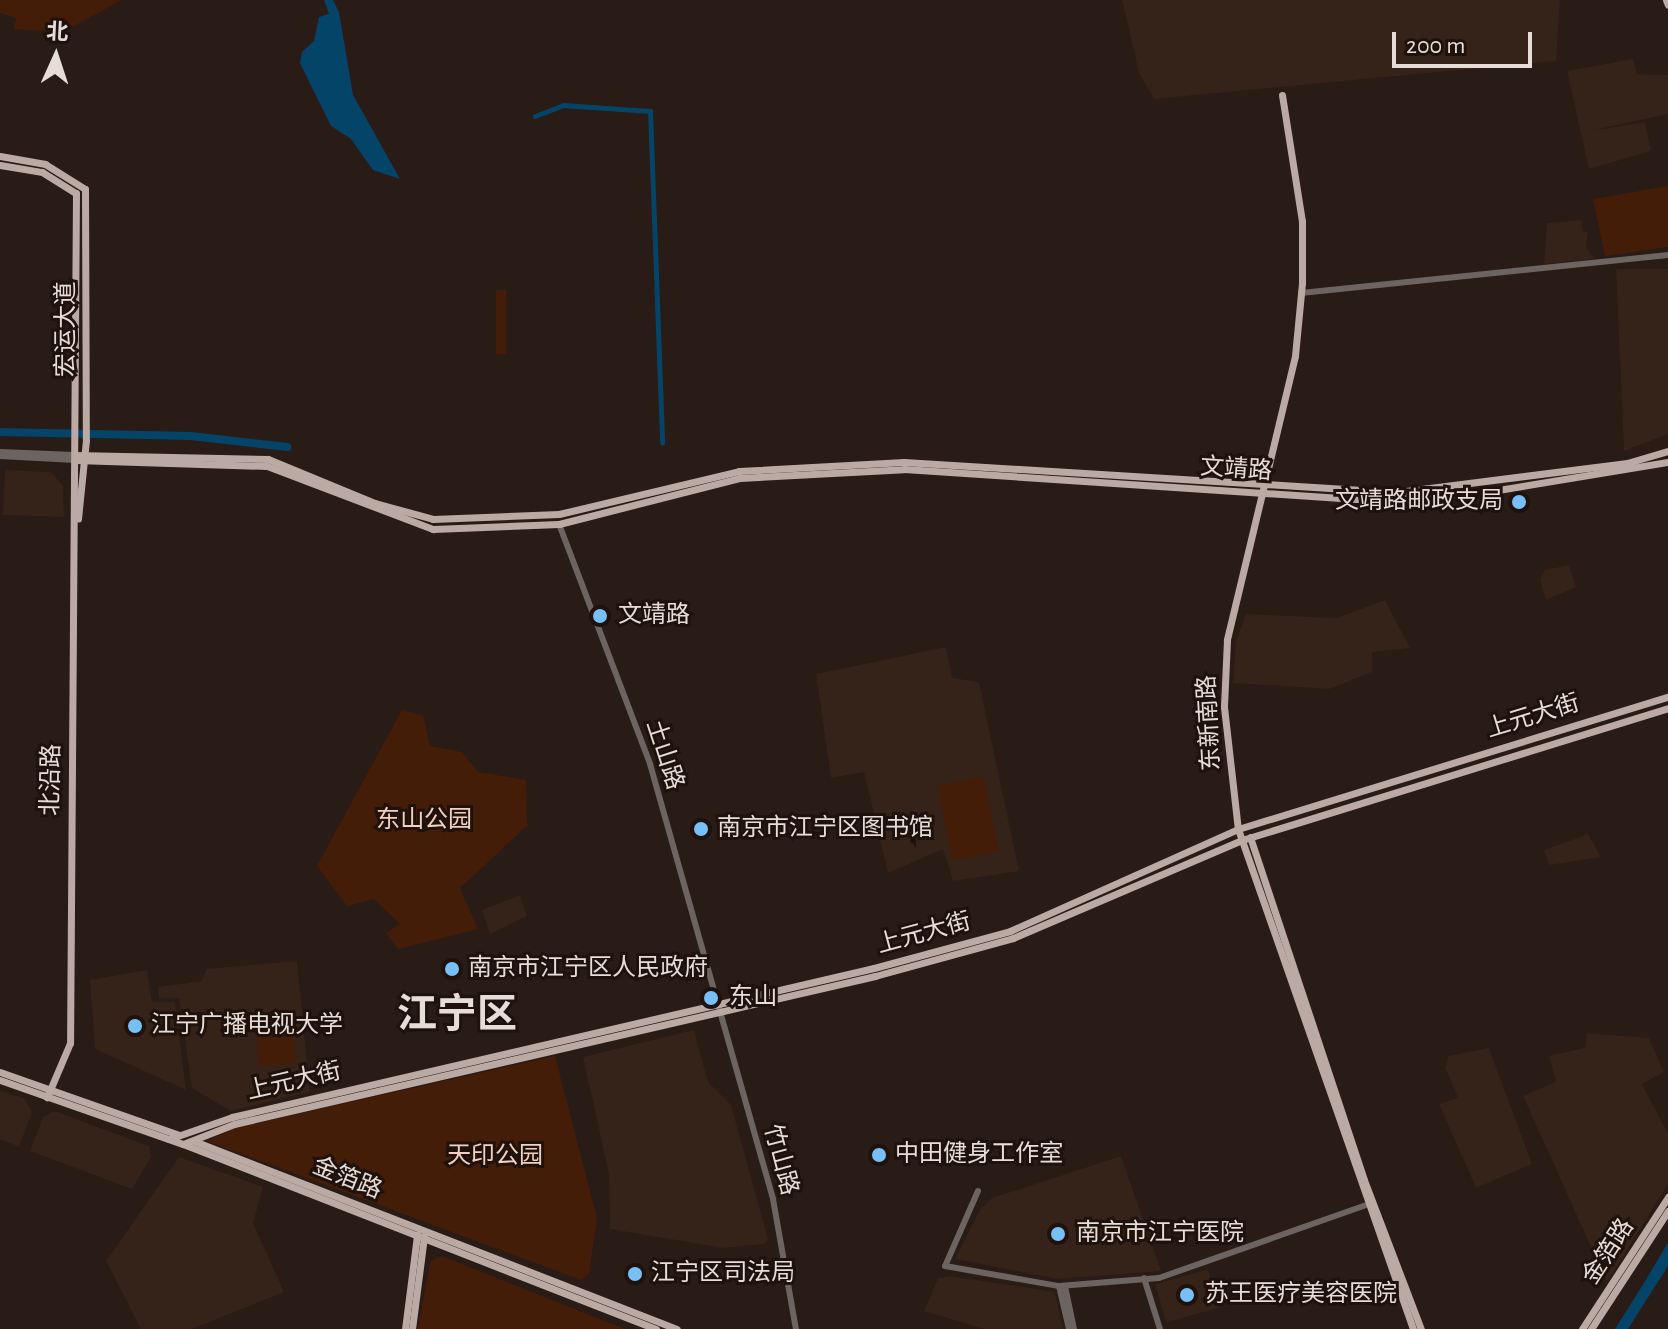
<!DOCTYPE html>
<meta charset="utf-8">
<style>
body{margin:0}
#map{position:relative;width:1668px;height:1329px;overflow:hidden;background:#291b15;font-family:"Alegreya Sans","Noto Sans SC",sans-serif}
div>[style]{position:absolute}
.built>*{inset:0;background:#352219;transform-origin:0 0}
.green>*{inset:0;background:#441d09;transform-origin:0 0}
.water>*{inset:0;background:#054469}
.stream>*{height:2px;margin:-1px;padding:0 1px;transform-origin:1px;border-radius:1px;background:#054469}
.canal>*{height:5px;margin:-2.5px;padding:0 2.5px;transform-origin:2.5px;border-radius:2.5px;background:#054469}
.river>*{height:8px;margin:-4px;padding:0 4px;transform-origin:4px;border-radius:4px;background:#054469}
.minor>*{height:6px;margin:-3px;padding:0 3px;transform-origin:3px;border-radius:3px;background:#6c6461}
.major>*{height:7px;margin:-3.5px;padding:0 3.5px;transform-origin:3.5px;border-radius:3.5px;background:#baaaa3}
.dots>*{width:22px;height:22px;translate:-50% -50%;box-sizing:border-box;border:4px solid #1f120c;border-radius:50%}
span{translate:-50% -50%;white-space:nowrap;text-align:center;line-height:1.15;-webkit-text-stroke:6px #1f120c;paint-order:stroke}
.street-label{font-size:24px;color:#e6dcd8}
.poi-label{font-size:24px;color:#e6dcd8}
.right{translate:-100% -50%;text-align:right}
.left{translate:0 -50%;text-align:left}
.park-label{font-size:24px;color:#f3cfbf}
.town-label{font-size:40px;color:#e6dcd8;font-weight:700}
.north{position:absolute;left:16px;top:16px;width:80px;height:80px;-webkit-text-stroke:6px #1f120c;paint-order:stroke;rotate:3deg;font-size:22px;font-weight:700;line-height:32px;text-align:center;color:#e6dcd8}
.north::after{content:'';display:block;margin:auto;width:28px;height:36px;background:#e6dcd8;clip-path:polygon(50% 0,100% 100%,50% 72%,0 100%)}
.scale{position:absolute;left:1392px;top:32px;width:140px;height:36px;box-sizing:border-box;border:4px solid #e6dcd8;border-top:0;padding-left:10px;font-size:24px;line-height:28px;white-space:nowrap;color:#e6dcd8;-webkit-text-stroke:6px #1f120c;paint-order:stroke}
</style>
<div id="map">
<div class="built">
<div style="clip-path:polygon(1122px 0,1560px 0,1556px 61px,1154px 99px,1139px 73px)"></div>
<div style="clip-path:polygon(1633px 59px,1637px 74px,1668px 75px,1668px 114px,1590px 131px,1645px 122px,1651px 151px,1589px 169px,1567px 71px)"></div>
<div style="clip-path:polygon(1581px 220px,1583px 232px,1588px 232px,1586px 248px,1595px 259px,1544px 264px,1547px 223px)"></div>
<div style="clip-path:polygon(1616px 269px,1668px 269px,1668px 434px,1624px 451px)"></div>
<div style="clip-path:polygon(5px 470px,51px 472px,63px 486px,64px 517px,3px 515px)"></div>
<div style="clip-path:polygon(1569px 565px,1576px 587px,1546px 600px,1540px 579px,1545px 570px)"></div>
<div style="clip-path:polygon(1385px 600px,1410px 648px,1372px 652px,1372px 672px,1329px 689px,1233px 683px,1236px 641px,1246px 614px,1337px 618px)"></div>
<div style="clip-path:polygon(946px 647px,952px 678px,979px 682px,1019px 871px,953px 881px,943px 849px,888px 873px,864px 772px,831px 778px,816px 674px)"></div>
<div style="clip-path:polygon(1588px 834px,1601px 857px,1549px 865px,1544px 850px)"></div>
<div style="clip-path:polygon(520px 895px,527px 916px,490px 934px,482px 910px)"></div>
<div style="clip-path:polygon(297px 961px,310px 1092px,231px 1111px,192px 1088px,179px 998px,159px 998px,158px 987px,202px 981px,206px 969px)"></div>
<div style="clip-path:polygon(147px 970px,152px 1002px,175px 1002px,186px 1090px,95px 1049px,90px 980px)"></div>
<div style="clip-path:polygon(694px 1030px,708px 1082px,731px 1105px,768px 1239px,764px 1244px,724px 1248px,610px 1229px,609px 1174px,583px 1057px)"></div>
<div style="clip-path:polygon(1587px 1033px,1649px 1038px,1664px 1072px,1642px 1084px,1668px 1134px,1668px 1184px,1607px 1282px,1523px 1096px,1556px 1082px,1549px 1056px,1585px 1048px)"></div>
<div style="clip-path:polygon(1489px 1048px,1532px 1164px,1476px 1188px,1439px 1104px,1458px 1098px,1446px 1069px,1448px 1056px)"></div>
<div style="clip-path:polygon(0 1090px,25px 1099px,32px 1112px,19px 1147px,0 1139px)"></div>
<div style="clip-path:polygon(54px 1111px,149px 1146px,151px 1157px,132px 1189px,30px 1151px,43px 1117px)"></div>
<div style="clip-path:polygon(1121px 1156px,1161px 1271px,1058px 1279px,955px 1259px,980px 1210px,992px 1198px)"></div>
<div style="clip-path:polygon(179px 1157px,263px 1187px,253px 1223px,284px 1292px,192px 1329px,141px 1329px,106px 1261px)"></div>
<div style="left:1208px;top:1269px;width:40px;height:55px;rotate:74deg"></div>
<div style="clip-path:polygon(950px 1276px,1055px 1292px,1063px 1329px,984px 1329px,924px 1311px,938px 1278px)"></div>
</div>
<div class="green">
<div style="clip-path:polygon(0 0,122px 0,63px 32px,14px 29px,16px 18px,0 13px)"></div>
<div style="clip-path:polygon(1668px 186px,1668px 247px,1605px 256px,1593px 199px)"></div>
<div style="left:496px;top:290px;width:10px;height:64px"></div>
<div style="clip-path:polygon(402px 710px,423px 715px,430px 746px,462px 752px,478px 772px,526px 780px,527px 826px,460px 888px,478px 929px,398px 949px,386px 933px,400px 924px,374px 899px,347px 906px,317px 866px)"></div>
<div style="left:984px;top:777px;width:76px;height:47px;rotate:79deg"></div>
<div style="left:291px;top:1012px;width:51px;height:37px;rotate:84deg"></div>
<div style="clip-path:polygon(555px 1056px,597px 1218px,589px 1274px,581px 1280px,207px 1141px,235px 1128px)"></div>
<div style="clip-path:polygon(437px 1257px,444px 1257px,625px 1329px,418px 1329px,430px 1262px)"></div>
</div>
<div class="water">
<div style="clip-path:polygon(324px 0,333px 0,339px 12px,353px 95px,400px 179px,373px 170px,351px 139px,331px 126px,300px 63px,302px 52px,314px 41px,319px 17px,329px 14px)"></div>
<div style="clip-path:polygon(1668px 1245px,1668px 1266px,1628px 1329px,1615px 1329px)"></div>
</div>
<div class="stream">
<div style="left:1648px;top:1278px;width:39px;rotate:-59deg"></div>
</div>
<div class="canal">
<div style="left:535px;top:116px;width:30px;rotate:-21deg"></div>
<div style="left:563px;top:105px;width:87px;rotate:3.9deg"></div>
<div style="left:650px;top:111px;width:332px;rotate:87.9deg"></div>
</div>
<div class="river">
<div style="left:0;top:432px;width:191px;rotate:1.2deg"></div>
<div style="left:191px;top:436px;width:97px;rotate:6.5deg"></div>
</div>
<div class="minor">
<div style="left:1301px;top:293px;width:369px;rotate:-5.9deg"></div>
<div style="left:0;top:452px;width:75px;rotate:2.3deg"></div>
<div style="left:0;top:456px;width:75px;rotate:3.1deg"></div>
<div style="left:559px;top:524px;width:257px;rotate:69.2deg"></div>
<div style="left:650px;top:764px;width:452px;rotate:74.2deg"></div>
<div style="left:773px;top:1199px;width:132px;rotate:80deg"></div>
<div style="left:978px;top:1191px;width:82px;rotate:113.7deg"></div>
<div style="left:945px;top:1266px;width:116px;rotate:10deg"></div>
<div style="left:1059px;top:1286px;width:100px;rotate:-4.6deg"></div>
<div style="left:1159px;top:1278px;width:219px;rotate:-19.4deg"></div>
<div style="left:1144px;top:1278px;width:53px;rotate:72.6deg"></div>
<div style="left:1059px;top:1286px;width:44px;rotate:76.9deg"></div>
<div style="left:1065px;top:1286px;width:44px;rotate:78.2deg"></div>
</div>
<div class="major">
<div style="left:1666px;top:0;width:5px;rotate:68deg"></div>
<div style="left:1282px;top:95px;width:128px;rotate:81deg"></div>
<div style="left:1302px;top:221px;width:62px;rotate:90deg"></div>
<div style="left:1302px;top:283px;width:73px;rotate:95.5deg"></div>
<div style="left:1295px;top:356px;width:292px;rotate:103.5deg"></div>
<div style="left:1227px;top:640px;width:67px;rotate:92.6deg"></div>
<div style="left:1224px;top:707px;width:123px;rotate:83.5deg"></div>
<div style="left:1238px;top:829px;width:530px;rotate:70.71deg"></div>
<div style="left:0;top:156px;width:46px;rotate:10.1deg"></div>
<div style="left:45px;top:164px;width:47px;rotate:32deg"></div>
<div style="left:85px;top:189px;width:251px;rotate:89.8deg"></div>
<div style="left:86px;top:440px;width:79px;rotate:95.8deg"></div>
<div style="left:0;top:165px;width:43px;rotate:9.5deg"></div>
<div style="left:42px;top:172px;width:40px;rotate:32deg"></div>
<div style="left:76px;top:193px;width:850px;rotate:90.4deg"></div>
<div style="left:70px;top:1043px;width:59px;rotate:113.1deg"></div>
<div style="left:75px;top:455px;width:193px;rotate:1.2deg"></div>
<div style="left:268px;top:459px;width:116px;rotate:22.4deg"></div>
<div style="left:375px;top:503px;width:60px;rotate:15.4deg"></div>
<div style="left:433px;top:519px;width:126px;rotate:-2.3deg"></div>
<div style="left:559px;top:514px;width:185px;rotate:-13.4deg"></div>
<div style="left:739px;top:471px;width:165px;rotate:-3.1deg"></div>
<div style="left:904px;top:462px;width:495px;rotate:3.5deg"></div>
<div style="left:1398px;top:492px;width:231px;rotate:-7.2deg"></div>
<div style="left:1627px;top:463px;width:43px;rotate:-16.3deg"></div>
<div style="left:75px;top:460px;width:192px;rotate:1.8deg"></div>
<div style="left:267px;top:466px;width:178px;rotate:20.8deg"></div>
<div style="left:433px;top:529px;width:126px;rotate:-2.3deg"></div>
<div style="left:559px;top:524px;width:187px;rotate:-14.3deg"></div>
<div style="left:740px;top:478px;width:164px;rotate:-3.1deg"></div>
<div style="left:904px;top:469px;width:464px;rotate:3.8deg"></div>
<div style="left:1367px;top:500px;width:125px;rotate:-4.1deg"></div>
<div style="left:1492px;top:491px;width:178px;rotate:-9.4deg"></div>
<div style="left:1250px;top:837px;width:361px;rotate:71.6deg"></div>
<div style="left:1364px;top:1180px;width:160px;rotate:69.1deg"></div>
<div style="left:0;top:1072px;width:190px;rotate:19.4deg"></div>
<div style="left:0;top:1080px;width:194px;rotate:19.3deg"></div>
<div style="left:183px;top:1144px;width:508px;rotate:21.36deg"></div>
<div style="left:169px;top:1139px;width:67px;rotate:-19.2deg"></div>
<div style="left:232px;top:1117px;width:659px;rotate:-13.07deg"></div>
<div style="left:874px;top:968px;width:141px;rotate:-15.2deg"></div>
<div style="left:1010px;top:931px;width:250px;rotate:-24.1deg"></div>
<div style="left:1238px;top:829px;width:450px;rotate:-17.1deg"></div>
<div style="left:194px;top:1141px;width:518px;rotate:21.27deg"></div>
<div style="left:183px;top:1144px;width:55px;rotate:-21.4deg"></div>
<div style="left:234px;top:1124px;width:658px;rotate:-13deg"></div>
<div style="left:875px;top:976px;width:143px;rotate:-15.4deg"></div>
<div style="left:1013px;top:938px;width:249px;rotate:-23.2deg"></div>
<div style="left:1242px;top:840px;width:446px;rotate:-17.2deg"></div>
<div style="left:405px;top:1329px;width:95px;rotate:-82.7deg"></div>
<div style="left:412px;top:1329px;width:93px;rotate:-82.6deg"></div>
<div style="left:1582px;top:1329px;width:158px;rotate:-56.9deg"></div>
<div style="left:1591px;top:1329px;width:141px;rotate:-56.9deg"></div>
</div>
<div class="dots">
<div style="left:1519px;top:502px;background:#76c0f7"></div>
<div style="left:600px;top:616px;background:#76c0f7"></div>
<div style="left:701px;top:829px;background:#76c0f7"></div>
<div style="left:452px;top:969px;background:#76c0f7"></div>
<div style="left:711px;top:998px;background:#76c0f7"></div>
<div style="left:135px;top:1026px;background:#76c0f7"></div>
<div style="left:879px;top:1155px;background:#76c0f7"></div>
<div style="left:1058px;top:1234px;background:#76c0f7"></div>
<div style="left:635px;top:1274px;background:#76c0f7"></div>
<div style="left:1187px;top:1295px;background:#76c0f7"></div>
</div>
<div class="street-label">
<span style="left:67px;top:329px;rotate:-90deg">宏运大道</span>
<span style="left:1236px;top:470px;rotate:4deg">文靖路</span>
<span style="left:1533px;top:717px;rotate:-17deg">上元大街</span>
<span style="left:1210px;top:723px;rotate:-93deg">东新南路</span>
<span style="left:664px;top:755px;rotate:72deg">土山路</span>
<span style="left:52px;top:780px;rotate:-89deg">北沿路</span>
<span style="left:924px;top:934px;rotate:-15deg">上元大街</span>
<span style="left:294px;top:1082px;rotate:-13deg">上元大街</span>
<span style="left:780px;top:1160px;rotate:75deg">竹山路</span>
<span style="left:347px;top:1179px;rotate:22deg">金箔路</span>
<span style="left:1609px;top:1252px;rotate:-57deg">金箔路</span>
</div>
<div class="poi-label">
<span class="right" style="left:1503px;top:502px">文靖路邮政支局</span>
<span class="left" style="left:618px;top:616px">文靖路</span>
<span class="left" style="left:717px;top:829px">南京市江宁区图书馆</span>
<span class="left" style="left:468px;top:969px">南京市江宁区人民政府</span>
<span class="left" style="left:729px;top:998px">东山</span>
<span class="left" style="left:151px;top:1026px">江宁广播电视大学</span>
<span class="left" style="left:895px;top:1155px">中田健身工作室</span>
<span class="left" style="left:1076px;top:1234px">南京市江宁医院</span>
<span class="left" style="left:651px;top:1274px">江宁区司法局</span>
<span class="left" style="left:1205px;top:1295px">苏王医疗美容医院</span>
</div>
<div class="park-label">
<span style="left:424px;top:821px">东山公园</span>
<span style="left:495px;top:1157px">天印公园</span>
</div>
<div class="town-label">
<span style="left:457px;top:1015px">江宁区</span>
</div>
<div class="north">北</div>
<div class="scale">200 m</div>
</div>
